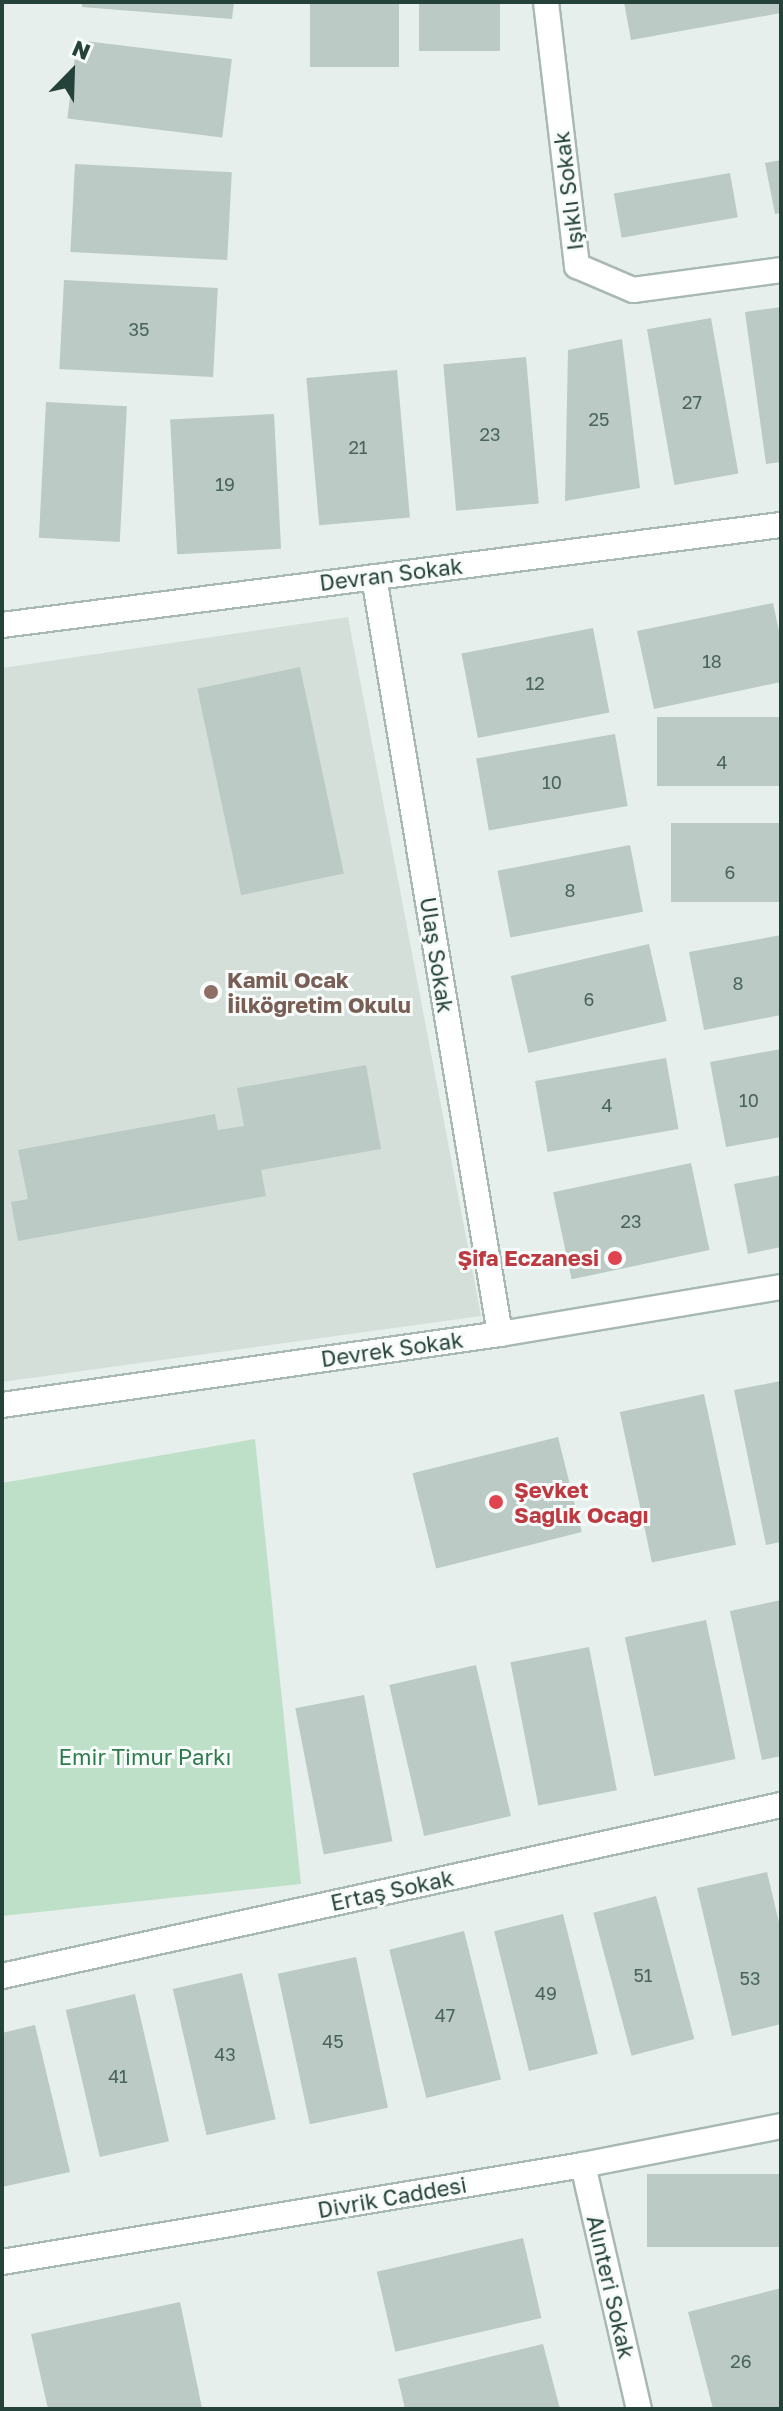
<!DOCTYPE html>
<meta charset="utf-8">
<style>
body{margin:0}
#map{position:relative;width:783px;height:2411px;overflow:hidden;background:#e6efeb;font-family:"Golos Text",sans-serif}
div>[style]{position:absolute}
.built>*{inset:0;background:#d4dfda}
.green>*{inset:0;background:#bfe0c8}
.building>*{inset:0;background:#bbcac4;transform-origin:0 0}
.roads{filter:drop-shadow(2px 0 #a8b8b2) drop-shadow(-2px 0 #a8b8b2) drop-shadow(0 2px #a8b8b2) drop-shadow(0 -2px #a8b8b2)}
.minor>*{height:24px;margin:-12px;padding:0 12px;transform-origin:12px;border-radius:12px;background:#fff}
.tertiary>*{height:24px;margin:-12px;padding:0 12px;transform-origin:12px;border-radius:12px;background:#fff}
.dots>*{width:22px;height:22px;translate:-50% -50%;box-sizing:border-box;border:4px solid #f7fbf9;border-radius:50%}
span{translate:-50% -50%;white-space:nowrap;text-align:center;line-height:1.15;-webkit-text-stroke:6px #f7fbf9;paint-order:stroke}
.number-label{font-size:18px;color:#4a645c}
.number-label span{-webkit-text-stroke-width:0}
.street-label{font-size:22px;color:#24423a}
.education-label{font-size:22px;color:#785e54;font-weight:700}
.left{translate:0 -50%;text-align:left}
.health-label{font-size:22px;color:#be3a42;font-weight:700}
.right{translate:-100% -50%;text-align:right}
.park-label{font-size:22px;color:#2d7a4b}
.frame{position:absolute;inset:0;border:4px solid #24423a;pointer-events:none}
.north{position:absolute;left:32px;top:32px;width:80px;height:80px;-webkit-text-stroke:6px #f7fbf9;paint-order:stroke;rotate:23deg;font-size:22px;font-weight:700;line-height:32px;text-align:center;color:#24423a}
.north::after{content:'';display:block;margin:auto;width:28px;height:36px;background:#24423a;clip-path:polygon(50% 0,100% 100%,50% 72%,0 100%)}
</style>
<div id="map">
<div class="built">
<div style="clip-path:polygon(348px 617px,481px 1316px,2px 1382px,2px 668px)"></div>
</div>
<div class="green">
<div style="clip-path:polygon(255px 1439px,301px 1884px,2px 1916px,2px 1483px)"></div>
</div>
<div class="building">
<div style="clip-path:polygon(82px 2px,234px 2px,232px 19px,82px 7px)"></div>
<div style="left:310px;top:2px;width:89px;height:65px"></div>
<div style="left:419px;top:2px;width:81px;height:49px"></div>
<div style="clip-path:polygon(624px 2px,781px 2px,781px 13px,631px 40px)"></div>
<div style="left:77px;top:40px;width:156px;height:79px;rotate:7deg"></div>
<div style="clip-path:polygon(781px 160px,781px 213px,775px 214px,765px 163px)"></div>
<div style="left:75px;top:164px;width:157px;height:88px;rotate:3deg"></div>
<div style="left:730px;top:173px;width:45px;height:118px;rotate:80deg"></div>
<div style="left:64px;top:280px;width:154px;height:89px;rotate:3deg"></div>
<div style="clip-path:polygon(781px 307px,781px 462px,766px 464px,745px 312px)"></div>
<div style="left:711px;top:318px;width:158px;height:65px;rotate:80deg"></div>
<div style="clip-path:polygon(622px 339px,640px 488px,565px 501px,568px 350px)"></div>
<div style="left:526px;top:357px;width:147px;height:83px;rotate:85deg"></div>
<div style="left:397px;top:370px;width:148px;height:91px;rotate:85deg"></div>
<div style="left:46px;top:402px;width:81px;height:136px;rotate:3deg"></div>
<div style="left:274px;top:414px;width:135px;height:104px;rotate:87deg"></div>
<div style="clip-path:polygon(773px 603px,781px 641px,781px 682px,654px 709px,637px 631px)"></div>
<div style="left:593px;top:628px;width:86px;height:134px;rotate:79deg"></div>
<div style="left:300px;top:667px;width:211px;height:105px;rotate:78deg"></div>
<div style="left:781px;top:717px;width:69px;height:124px;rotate:90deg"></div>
<div style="left:615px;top:734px;width:73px;height:141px;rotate:80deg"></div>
<div style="left:781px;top:823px;width:79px;height:110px;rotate:90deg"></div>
<div style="left:630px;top:845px;width:68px;height:135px;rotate:79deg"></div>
<div style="clip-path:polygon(781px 935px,781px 1015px,704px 1030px,689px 952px)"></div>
<div style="left:649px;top:944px;width:79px;height:142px;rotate:77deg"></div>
<div style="clip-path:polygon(781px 1049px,781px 1137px,726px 1147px,710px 1062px)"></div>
<div style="left:666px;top:1058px;width:72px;height:133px;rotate:80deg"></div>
<div style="clip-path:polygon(366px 1065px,381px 1149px,261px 1170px,266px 1196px,18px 1241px,11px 1202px,28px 1199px,18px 1150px,215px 1114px,218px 1130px,244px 1126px,237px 1088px)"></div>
<div style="left:691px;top:1163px;width:89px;height:141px;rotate:78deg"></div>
<div style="clip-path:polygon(781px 1175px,781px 1247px,748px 1254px,734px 1184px)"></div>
<div style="clip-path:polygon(781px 1381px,781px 1542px,766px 1545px,734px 1390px)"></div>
<div style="left:704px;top:1394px;width:154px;height:86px;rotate:78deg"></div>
<div style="left:558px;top:1437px;width:98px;height:150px;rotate:76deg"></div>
<div style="clip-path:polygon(781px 1600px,781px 1756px,762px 1760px,730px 1611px)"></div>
<div style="left:706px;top:1620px;width:142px;height:83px;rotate:78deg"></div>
<div style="left:589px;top:1647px;width:146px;height:80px;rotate:79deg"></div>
<div style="left:476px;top:1665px;width:155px;height:89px;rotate:77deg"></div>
<div style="left:364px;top:1695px;width:149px;height:70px;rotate:79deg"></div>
<div style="clip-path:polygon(767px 1872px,781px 1931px,781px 2024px,732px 2036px,697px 1888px)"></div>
<div style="left:656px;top:1896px;width:148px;height:65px;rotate:75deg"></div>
<div style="left:563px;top:1914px;width:144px;height:71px;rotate:76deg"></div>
<div style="left:464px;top:1931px;width:153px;height:77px;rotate:76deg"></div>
<div style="left:356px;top:1957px;width:154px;height:80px;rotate:78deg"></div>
<div style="left:242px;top:1973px;width:150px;height:71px;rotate:77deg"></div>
<div style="left:135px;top:1994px;width:151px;height:71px;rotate:77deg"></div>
<div style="clip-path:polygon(35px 2025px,70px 2172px,2px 2187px,2px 2033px)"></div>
<div style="left:781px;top:2174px;width:73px;height:134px;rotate:90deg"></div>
<div style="left:523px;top:2238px;width:82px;height:150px;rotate:77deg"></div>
<div style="clip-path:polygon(781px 2288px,781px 2409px,713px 2409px,688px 2312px)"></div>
<div style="clip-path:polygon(180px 2302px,202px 2408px,48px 2409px,31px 2334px)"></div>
<div style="clip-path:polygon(543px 2344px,560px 2409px,405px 2409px,398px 2379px)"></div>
</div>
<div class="roads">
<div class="minor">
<div style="left:546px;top:2px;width:266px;rotate:83.3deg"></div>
<div style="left:577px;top:266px;width:61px;rotate:23.2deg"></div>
<div style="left:633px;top:290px;width:149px;rotate:-7.7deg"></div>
<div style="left:374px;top:577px;width:767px;rotate:80.55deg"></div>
<div style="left:2px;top:625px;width:785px;rotate:-7.32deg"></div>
<div style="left:2px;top:1405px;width:503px;rotate:-8.11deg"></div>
<div style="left:500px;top:1334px;width:285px;rotate:-9.5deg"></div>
<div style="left:2px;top:1976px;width:798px;rotate:-12.38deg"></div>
<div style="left:583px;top:2165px;width:250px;rotate:77.1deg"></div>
</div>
<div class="tertiary">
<div style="left:2px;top:2262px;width:589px;rotate:-9.48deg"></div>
<div style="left:583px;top:2165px;width:202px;rotate:-11.1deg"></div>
</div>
</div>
<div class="dots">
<div style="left:211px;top:992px;background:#8d6e63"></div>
<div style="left:615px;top:1258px;background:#e0444e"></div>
<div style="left:496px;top:1502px;background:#e0444e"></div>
</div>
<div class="number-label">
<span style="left:139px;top:329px">35</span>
<span style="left:692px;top:402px">27</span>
<span style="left:599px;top:419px">25</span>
<span style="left:490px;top:434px">23</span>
<span style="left:358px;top:447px">21</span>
<span style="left:225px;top:484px">19</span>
<span style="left:712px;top:661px">18</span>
<span style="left:535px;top:683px">12</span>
<span style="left:722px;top:762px">4</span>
<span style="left:552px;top:782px">10</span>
<span style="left:730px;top:872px">6</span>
<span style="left:570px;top:890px">8</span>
<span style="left:738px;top:983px">8</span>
<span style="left:589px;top:999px">6</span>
<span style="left:749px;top:1100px">10</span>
<span style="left:607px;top:1105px">4</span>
<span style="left:631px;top:1221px">23</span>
<span style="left:643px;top:1975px">51</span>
<span style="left:750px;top:1978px">53</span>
<span style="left:546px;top:1993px">49</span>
<span style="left:445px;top:2015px">47</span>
<span style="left:333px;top:2041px">45</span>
<span style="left:225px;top:2054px">43</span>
<span style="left:118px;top:2076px">41</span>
<span style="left:741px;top:2361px">26</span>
</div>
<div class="street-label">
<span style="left:568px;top:191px;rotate:-97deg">Işıklı Sokak</span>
<span style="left:391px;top:574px;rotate:-7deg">Devran Sokak</span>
<span style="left:437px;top:955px;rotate:81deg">Ulaş Sokak</span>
<span style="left:392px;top:1349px;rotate:-8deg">Devrek Sokak</span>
<span style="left:392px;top:1890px;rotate:-12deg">Ertaş Sokak</span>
<span style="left:392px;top:2197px;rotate:-10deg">Divrik Caddesi</span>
<span style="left:611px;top:2287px;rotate:77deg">Alınteri Sokak</span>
</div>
<div class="education-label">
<span class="left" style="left:227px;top:992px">Kamil Ocak<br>İilköğretim Okulu</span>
</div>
<div class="health-label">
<span class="right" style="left:599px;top:1258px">Şifa Eczanesi</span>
<span class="left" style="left:514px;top:1502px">Şevket<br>Sağlık Ocağı</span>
</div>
<div class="park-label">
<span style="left:145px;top:1757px">Emir Timur Parkı</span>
</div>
<div class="frame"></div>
<div class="north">N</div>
</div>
